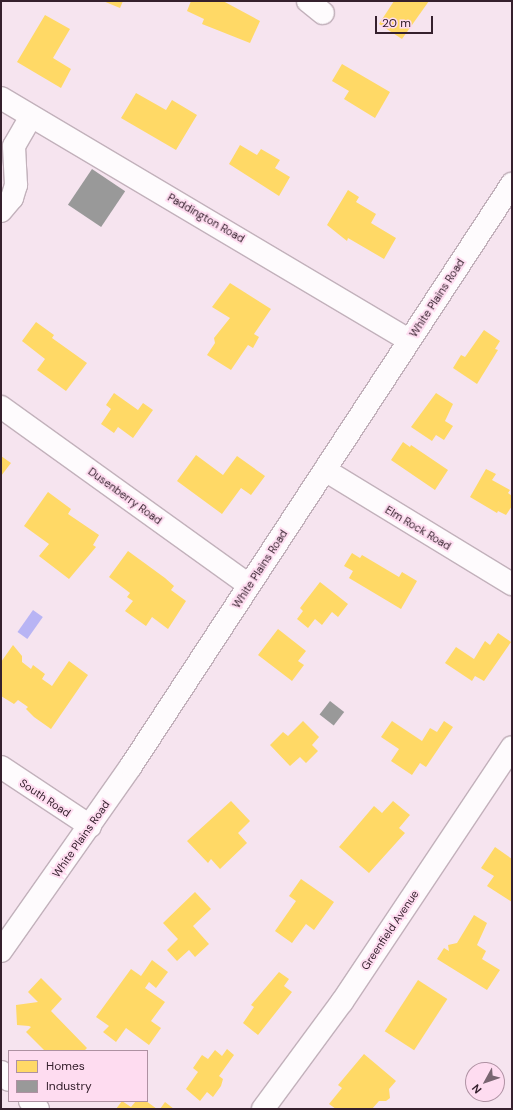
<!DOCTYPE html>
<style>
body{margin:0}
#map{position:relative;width:513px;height:1110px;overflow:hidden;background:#f6e4ef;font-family:"DM Sans",sans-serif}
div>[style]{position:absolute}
.water>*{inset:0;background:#b8b4f4;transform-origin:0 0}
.homes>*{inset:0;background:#ffd966;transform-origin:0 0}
.industry>*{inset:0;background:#999;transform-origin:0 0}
.roads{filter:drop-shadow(1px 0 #c2b1bb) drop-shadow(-1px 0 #c2b1bb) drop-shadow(0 1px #c2b1bb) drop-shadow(0 -1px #c2b1bb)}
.minor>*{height:22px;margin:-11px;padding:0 11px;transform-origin:11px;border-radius:11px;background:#fefbfd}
.major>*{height:22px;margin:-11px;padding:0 11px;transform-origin:11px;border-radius:11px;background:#fefbfd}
span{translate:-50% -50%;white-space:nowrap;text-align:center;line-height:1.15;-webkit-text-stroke:4px #fedcf0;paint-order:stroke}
.street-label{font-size:11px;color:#35202d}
.frame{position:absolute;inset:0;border:2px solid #35202d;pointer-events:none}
.legend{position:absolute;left:8px;top:1050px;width:140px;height:52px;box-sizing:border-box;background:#fedcf0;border:1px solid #ae91a2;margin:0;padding:5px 7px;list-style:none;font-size:12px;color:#35202d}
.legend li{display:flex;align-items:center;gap:8px;height:20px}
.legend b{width:20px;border:1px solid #ae91a2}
.north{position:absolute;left:465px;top:1062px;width:40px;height:40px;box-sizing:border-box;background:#fedcf0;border:1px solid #ae91a2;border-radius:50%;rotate:230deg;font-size:11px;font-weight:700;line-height:16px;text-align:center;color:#35202d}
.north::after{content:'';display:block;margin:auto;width:14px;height:18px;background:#796571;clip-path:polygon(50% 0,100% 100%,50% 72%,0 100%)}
.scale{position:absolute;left:375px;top:16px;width:58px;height:18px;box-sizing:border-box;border:2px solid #35202d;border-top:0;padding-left:5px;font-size:12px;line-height:14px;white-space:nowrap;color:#35202d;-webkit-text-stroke:3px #fedcf0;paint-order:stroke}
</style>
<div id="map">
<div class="water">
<div style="left:33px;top:610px;width:12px;height:27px;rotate:35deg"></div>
</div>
<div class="homes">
<div style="clip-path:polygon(103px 1px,123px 1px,120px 8px)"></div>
<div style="clip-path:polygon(191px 1px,223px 1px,260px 21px,250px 43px,202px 24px,204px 19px,187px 11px)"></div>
<div style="clip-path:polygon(394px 1px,429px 1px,402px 39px,379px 24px)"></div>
<div style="clip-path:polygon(45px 15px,70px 29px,53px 58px,71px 69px,61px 88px,17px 62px)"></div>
<div style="clip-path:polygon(342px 64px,390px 92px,375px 118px,344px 99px,349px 91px,332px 81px)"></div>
<div style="clip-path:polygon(136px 93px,166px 110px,172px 100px,197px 115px,176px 150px,121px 118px)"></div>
<div style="clip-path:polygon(240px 145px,257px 155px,261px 149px,280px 160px,275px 168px,290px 177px,279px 196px,229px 164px)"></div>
<div style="clip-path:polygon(348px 190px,359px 197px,356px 202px,376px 214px,371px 223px,396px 238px,384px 259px,348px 238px,347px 241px,327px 225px)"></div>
<div style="clip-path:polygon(230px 283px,271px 309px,254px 334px,259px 337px,253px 348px,248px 345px,231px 370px,207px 355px,215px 343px,214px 338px,230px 318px,212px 307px)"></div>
<div style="clip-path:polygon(36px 322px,54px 335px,52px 338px,87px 363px,66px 391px,37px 370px,45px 359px,22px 341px)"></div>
<div style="clip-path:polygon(484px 330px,500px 341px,495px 349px,498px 350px,477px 384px,453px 368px,461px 355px,465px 357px)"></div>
<div style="clip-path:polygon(114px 393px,138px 410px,143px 403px,153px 410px,133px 438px,118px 427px,114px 433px,101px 424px,111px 409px,106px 405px)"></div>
<div style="clip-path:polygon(436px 393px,453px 404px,445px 421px,453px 426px,444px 440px,436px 435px,432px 441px,411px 427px)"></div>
<div style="clip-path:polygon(403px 442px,410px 447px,411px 445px,448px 470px,435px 490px,391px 460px)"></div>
<div style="clip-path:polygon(196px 455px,223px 475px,237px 456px,265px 476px,251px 495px,241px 488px,222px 514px,177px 481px)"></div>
<div style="clip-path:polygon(1px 456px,11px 463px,1px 476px)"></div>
<div style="clip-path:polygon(486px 469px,496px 474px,492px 480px,510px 490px,508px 493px,512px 496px,512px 506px,506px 515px,498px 511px,497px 513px,470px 497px)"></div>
<div style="clip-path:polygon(48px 492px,71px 509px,68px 514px,99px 535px,93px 545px,96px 547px,69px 579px,39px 556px,49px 544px,24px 526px)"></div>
<div style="clip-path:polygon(128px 551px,165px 578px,174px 586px,171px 590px,186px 601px,168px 629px,152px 617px,146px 626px,125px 611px,133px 601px,127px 597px,130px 593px,109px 577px)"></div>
<div style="clip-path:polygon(352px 553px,360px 558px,362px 555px,399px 577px,402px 572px,417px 581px,401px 609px,349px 578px,353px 571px,344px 566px)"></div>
<div style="clip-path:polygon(320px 582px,348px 604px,338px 617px,332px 612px,322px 625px,315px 619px,308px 628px,297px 619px,303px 611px,300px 608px)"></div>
<div style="clip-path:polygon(278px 629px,306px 651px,298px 661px,304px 665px,292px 681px,258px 655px)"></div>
<div style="clip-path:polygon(498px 633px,511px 642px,484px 681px,475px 676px,472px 681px,445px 663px,456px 647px,474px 659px,485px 641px,490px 645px)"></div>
<div style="clip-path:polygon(13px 645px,22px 656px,22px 662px,31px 669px,33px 665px,45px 674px,42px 679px,52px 686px,69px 661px,88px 675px,51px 729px,34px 717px,26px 709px,28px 707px,18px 700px,14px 704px,1px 696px,1px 662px)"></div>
<div style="clip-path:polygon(303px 721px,319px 737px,312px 745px,318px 751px,306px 763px,300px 757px,290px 766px,270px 745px,283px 732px,288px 736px)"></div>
<div style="clip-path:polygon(392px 721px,422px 741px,430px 728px,437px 732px,444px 721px,453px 727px,426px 767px,420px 763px,412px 775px,391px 761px,399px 749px,381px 737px)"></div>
<div style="clip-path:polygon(231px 801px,250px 821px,238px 833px,247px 843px,220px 869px,211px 859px,208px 863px,187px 841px)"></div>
<div style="clip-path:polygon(393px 801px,410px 815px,399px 828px,405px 833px,369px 873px,339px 847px,374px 806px,382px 813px)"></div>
<div style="clip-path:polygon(495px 847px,512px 859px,512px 902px,487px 886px,494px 876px,481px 868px)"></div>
<div style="clip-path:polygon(301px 879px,334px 902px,314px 930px,306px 924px,292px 943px,275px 931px,296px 901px,289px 896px)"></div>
<div style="clip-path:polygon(195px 892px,211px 909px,193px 926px,209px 944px,195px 957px,189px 950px,177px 961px,167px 950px,178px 939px,163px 923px)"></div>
<div style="clip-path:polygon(474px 915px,487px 923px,477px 945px,486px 951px,482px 959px,500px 970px,487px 990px,437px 959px,444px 948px,449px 951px,448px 945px,457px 943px)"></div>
<div style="clip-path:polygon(152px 960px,168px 972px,156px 988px,149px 982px,145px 988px,165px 1002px,151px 1021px,161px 1028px,149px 1045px,126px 1028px,116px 1042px,103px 1032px,109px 1026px,96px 1017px,131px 969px,141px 976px)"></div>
<div style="clip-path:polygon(279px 972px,289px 979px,284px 986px,292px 992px,258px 1035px,243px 1023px,254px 1007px,251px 1005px)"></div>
<div style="clip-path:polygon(41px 978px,62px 999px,51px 1011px,87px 1048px,84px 1051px,45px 1051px,26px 1032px,31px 1027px,29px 1026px,17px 1025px,16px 1005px,38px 1002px,28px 992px)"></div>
<div style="left:418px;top:980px;width:35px;height:61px;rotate:33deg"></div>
<div style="clip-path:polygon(227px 1049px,234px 1055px,219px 1076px,223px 1079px,221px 1086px,213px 1097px,207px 1092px,200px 1101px,186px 1089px,198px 1072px,193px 1068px,202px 1055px,208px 1059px,215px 1050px,222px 1056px)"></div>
<div style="clip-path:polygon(364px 1054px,396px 1081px,389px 1089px,390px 1098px,386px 1101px,379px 1101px,372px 1109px,336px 1109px,329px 1104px,342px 1088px,338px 1085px)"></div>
<div style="clip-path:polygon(122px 1101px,131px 1107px,136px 1101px,146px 1101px,157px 1109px,116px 1109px)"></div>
<div style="clip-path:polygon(165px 1102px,174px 1109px,160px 1109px)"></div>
</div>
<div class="industry">
<div style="left:92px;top:169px;width:40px;height:43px;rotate:34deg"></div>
<div style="left:330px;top:701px;width:18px;height:17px;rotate:38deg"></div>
</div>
<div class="roads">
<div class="minor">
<div style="left:308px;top:1px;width:19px;rotate:39deg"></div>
<div style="left:1px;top:98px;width:474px;rotate:30.7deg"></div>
<div style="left:1px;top:211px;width:17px;rotate:-50deg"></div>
<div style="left:12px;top:198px;width:14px;rotate:-73deg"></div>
<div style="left:16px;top:185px;width:39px;rotate:-93deg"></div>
<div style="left:14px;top:146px;width:34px;rotate:-60deg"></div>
<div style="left:1px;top:407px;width:305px;rotate:35.7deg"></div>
<div style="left:325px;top:470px;width:219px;rotate:31.4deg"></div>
<div style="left:1px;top:767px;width:107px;rotate:33.5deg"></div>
<div style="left:1px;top:1072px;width:11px;rotate:45deg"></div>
<div style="left:30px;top:1101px;width:11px;rotate:45deg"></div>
<div style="left:263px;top:1109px;width:133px;rotate:-53.6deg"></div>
<div style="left:342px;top:1002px;width:306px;rotate:-56.3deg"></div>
</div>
<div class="major">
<div style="left:1px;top:951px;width:226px;rotate:-54.9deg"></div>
<div style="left:131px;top:766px;width:696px;rotate:-56.79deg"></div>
</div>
</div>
<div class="street-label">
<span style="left:206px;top:218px;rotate:30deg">Paddington Road</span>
<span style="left:437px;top:298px;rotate:-57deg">White Plains Road</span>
<span style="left:125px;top:496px;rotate:36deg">Dusenberry Road</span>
<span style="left:418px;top:528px;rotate:31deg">Elm Rock Road</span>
<span style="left:260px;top:569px;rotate:-57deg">White Plains Road</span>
<span style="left:45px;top:798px;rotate:34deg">South Road</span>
<span style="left:81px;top:839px;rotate:-55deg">White Plains Road</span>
<span style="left:390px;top:930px;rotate:-56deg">Greenfield Avenue</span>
</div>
<div class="frame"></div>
<ul class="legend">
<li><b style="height:11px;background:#ffd966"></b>Homes</li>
<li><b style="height:11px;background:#999"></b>Industry</li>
</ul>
<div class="north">N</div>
<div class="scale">20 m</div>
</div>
